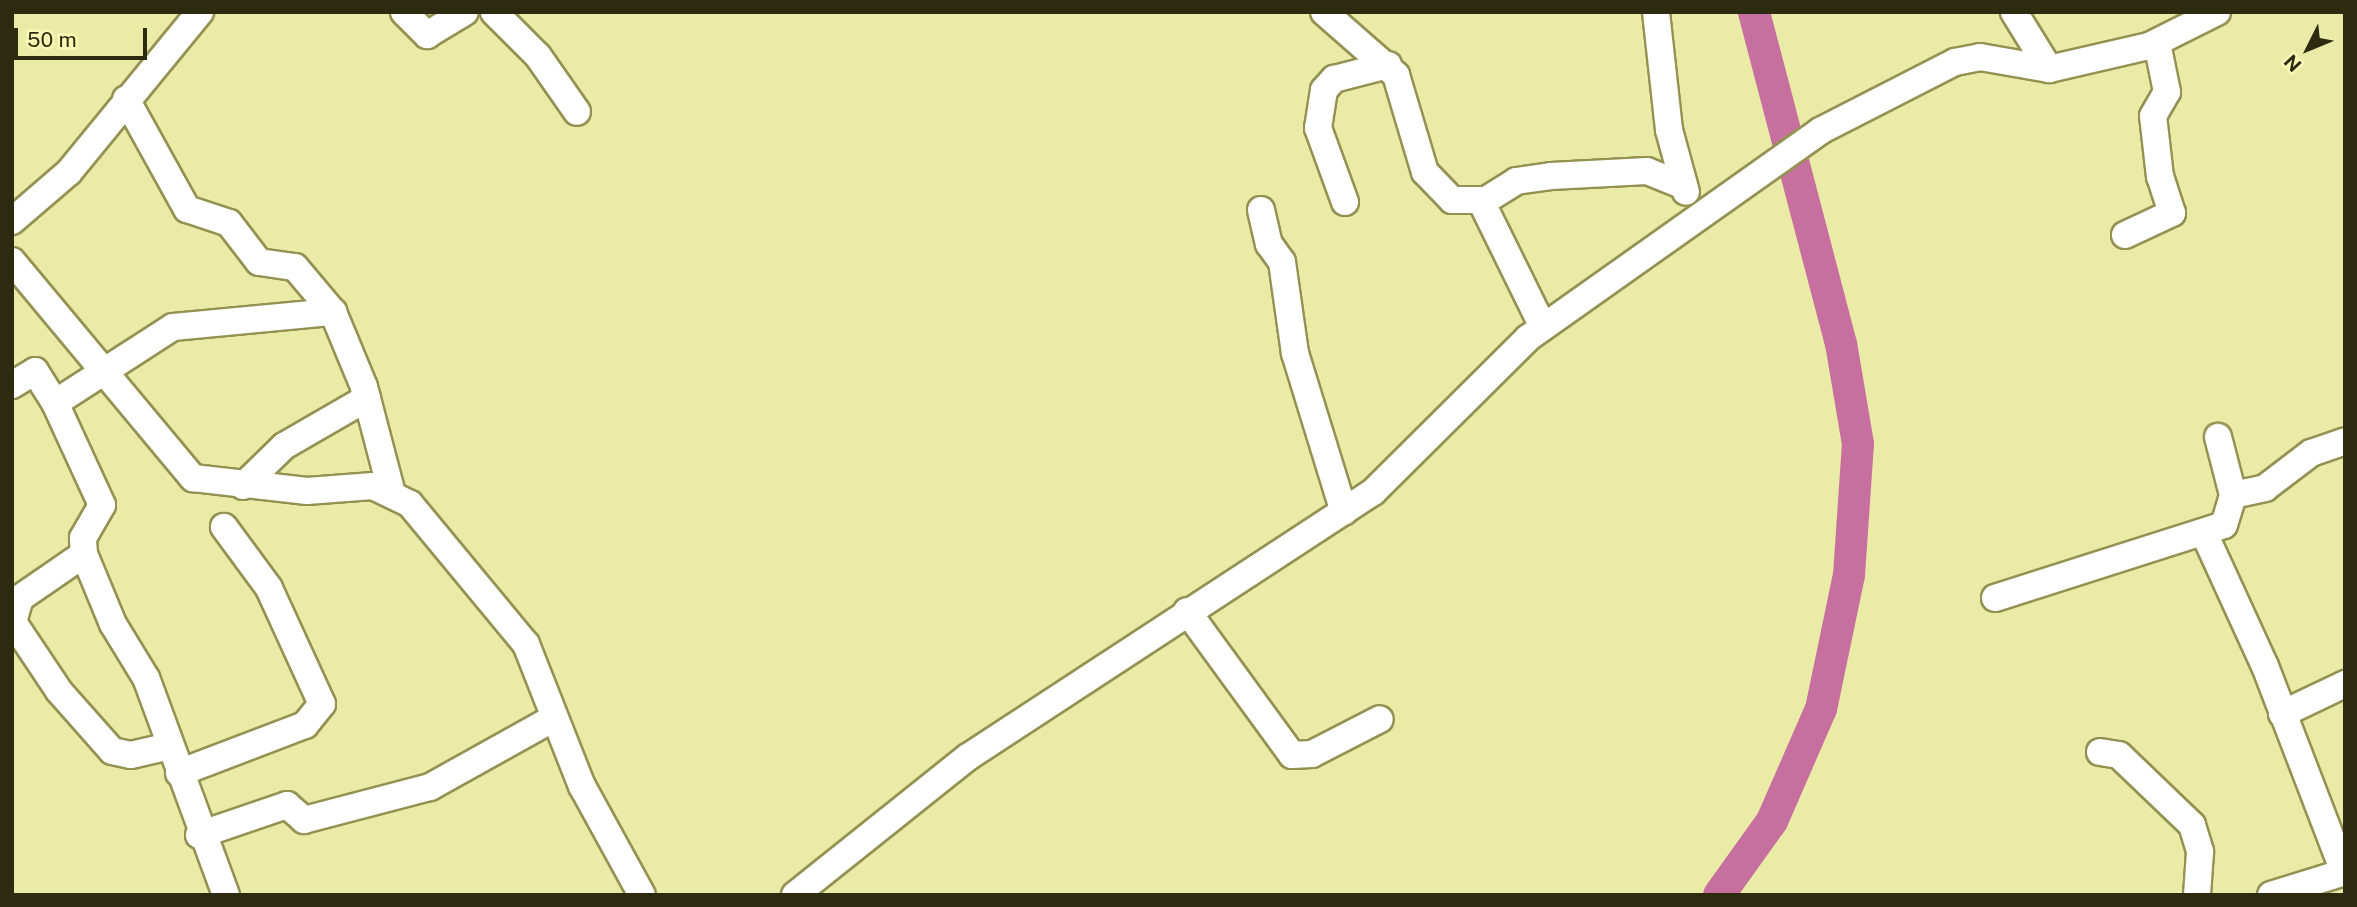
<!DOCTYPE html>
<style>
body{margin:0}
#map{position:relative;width:2357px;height:907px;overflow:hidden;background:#ebeba8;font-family:"Public Sans",sans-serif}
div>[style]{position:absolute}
.river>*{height:32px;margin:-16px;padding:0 16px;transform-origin:16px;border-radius:16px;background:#c7709f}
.roads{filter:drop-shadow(2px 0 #939252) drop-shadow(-2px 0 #939252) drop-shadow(0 2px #939252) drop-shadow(0 -2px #939252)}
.minor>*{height:26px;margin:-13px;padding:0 13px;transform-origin:13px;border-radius:13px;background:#fff}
span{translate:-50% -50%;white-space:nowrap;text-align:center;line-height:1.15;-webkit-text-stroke:7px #f9f8b5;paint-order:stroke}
.frame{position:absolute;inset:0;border:14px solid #2c2b10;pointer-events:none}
.north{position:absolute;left:2273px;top:14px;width:70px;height:70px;-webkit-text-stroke:5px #f9f8b5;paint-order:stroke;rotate:227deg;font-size:19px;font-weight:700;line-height:28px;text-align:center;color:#2c2b10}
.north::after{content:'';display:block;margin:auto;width:24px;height:32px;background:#2c2b10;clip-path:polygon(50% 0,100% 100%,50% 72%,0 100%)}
.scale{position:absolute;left:14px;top:28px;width:133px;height:32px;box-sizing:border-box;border:4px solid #2c2b10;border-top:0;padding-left:9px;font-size:21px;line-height:24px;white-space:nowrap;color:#2c2b10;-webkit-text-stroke:5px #f9f8b5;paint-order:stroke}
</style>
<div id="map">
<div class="river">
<div style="left:1719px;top:895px;width:91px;rotate:-54.4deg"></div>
<div style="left:1772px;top:821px;width:122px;rotate:-66.4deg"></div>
<div style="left:1821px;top:709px;width:137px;rotate:-78.2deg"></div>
<div style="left:1849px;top:575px;width:131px;rotate:-86.1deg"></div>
<div style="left:1858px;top:444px;width:101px;rotate:-99.6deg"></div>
<div style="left:1841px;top:344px;width:343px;rotate:-104.7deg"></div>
</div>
<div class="roads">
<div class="minor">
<div style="left:404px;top:12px;width:33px;rotate:45deg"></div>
<div style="left:427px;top:35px;width:44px;rotate:-31.2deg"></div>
<div style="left:494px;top:12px;width:62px;rotate:45deg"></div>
<div style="left:538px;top:56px;width:68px;rotate:55.1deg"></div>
<div style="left:1324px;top:12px;width:96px;rotate:41.2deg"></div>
<div style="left:1396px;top:75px;width:101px;rotate:73.4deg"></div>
<div style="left:1425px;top:172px;width:39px;rotate:46deg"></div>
<div style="left:1452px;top:200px;width:34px"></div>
<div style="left:1486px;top:200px;width:36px;rotate:-32deg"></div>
<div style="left:1516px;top:181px;width:35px;rotate:-8deg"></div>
<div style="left:1551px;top:176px;width:96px;rotate:-3deg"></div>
<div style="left:1647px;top:171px;width:40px;rotate:22deg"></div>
<div style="left:1656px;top:12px;width:119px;rotate:83.7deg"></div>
<div style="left:1669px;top:130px;width:64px;rotate:74.7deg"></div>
<div style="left:2014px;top:12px;width:67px;rotate:58.4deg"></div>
<div style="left:126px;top:99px;width:126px;rotate:61deg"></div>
<div style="left:187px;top:209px;width:44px;rotate:18.4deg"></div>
<div style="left:229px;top:223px;width:49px;rotate:52.4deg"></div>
<div style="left:259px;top:262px;width:36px;rotate:8deg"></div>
<div style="left:295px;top:267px;width:59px;rotate:49.8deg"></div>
<div style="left:333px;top:312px;width:81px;rotate:67.5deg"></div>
<div style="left:364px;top:387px;width:106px;rotate:75.3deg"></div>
<div style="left:1481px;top:201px;width:140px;rotate:63.8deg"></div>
<div style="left:1345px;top:202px;width:79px;rotate:-110deg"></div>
<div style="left:1318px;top:128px;width:38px;rotate:-81deg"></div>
<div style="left:1324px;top:90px;width:15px;rotate:-48deg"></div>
<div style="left:1334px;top:79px;width:56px;rotate:-14.5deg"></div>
<div style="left:1261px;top:210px;width:35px;rotate:77deg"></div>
<div style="left:1269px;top:244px;width:22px;rotate:54deg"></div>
<div style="left:1282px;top:262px;width:92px;rotate:81.9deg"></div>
<div style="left:1295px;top:353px;width:166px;rotate:72.9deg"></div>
<div style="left:12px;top:221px;width:75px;rotate:-40.7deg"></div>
<div style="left:69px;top:172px;width:207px;rotate:-50.7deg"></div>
<div style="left:2125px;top:235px;width:52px;rotate:-25.1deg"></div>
<div style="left:2172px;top:213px;width:38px;rotate:-108deg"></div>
<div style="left:2160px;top:177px;width:61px;rotate:-96.5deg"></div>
<div style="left:2153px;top:116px;width:28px;rotate:-60deg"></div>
<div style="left:2167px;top:92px;width:50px;rotate:-101.5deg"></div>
<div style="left:12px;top:261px;width:283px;rotate:50.2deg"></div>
<div style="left:193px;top:478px;width:115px;rotate:6.5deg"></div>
<div style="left:307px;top:491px;width:66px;rotate:-4.3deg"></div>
<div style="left:373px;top:486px;width:41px;rotate:25.9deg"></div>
<div style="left:410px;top:504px;width:182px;rotate:50.4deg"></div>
<div style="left:526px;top:644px;width:153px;rotate:68.5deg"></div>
<div style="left:582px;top:786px;width:124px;rotate:61.2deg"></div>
<div style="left:12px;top:385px;width:27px;rotate:-31deg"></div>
<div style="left:35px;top:371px;width:38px;rotate:58deg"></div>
<div style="left:243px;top:486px;width:57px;rotate:-44.3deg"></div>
<div style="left:284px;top:446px;width:96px;rotate:-30deg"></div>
<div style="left:2233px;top:495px;width:33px;rotate:-12deg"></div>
<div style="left:2265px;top:488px;width:58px;rotate:-37.3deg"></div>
<div style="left:2311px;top:453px;width:36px;rotate:-19deg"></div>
<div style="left:2204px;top:533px;width:146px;rotate:65.4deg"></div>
<div style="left:2265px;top:666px;width:221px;rotate:69deg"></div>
<div style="left:84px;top:554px;width:78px;rotate:145.5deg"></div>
<div style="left:20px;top:598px;width:25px;rotate:106deg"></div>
<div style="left:13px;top:622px;width:83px;rotate:56.3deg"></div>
<div style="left:59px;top:691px;width:80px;rotate:48.5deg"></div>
<div style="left:112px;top:751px;width:19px;rotate:12deg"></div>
<div style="left:131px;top:755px;width:40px;rotate:-13deg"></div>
<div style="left:1995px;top:598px;width:240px;rotate:-17.7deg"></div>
<div style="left:2224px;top:525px;width:31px;rotate:-73deg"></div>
<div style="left:2233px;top:495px;width:60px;rotate:-104.5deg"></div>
<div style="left:1187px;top:611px;width:178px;rotate:53.9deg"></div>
<div style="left:1292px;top:755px;width:20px;rotate:-3deg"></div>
<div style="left:1312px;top:754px;width:76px;rotate:-27.2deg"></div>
<div style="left:2282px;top:714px;width:70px;rotate:-25.5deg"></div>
<div style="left:2100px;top:752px;width:19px;rotate:9deg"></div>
<div style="left:2119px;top:755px;width:101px;rotate:43.8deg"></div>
<div style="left:2192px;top:825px;width:28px;rotate:73deg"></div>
<div style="left:2200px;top:852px;width:43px;rotate:94deg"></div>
<div style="left:179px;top:773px;width:135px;rotate:-20.9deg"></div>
<div style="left:305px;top:725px;width:27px;rotate:-51deg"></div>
<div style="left:322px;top:704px;width:128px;rotate:-114.6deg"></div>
<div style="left:269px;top:588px;width:76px;rotate:-126.4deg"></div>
<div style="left:199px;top:835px;width:93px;rotate:-18.8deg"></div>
<div style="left:287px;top:805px;width:23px;rotate:41deg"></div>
<div style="left:304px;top:820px;width:130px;rotate:-14.7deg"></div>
<div style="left:430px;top:787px;width:142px;rotate:-29.1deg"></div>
<div style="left:226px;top:895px;width:231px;rotate:-110.2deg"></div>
<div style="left:146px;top:678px;width:63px;rotate:-121.4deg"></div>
<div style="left:113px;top:624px;width:76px;rotate:-112.5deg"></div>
<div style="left:84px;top:554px;width:16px;rotate:-94deg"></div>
<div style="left:83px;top:538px;width:38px;rotate:-60deg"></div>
<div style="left:102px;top:505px;width:112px;rotate:-114.7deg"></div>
<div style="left:55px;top:403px;width:140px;rotate:-32.8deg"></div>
<div style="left:173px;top:327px;width:161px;rotate:-5.4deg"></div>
<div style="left:795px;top:895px;width:221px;rotate:-38.6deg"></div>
<div style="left:968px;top:757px;width:484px;rotate:-33.2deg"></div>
<div style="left:1373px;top:492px;width:218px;rotate:-44.8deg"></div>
<div style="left:1528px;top:338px;width:358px;rotate:-35.3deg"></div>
<div style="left:1820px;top:131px;width:152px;rotate:-27.1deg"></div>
<div style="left:1955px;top:62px;width:25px;rotate:-11deg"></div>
<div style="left:1980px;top:57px;width:70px;rotate:9.9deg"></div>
<div style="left:2049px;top:69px;width:103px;rotate:-13deg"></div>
<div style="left:2149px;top:46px;width:76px;rotate:-26.6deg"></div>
<div style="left:2271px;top:895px;width:77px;rotate:-17.3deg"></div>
</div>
</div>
<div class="frame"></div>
<div class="north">N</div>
<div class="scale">50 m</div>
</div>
